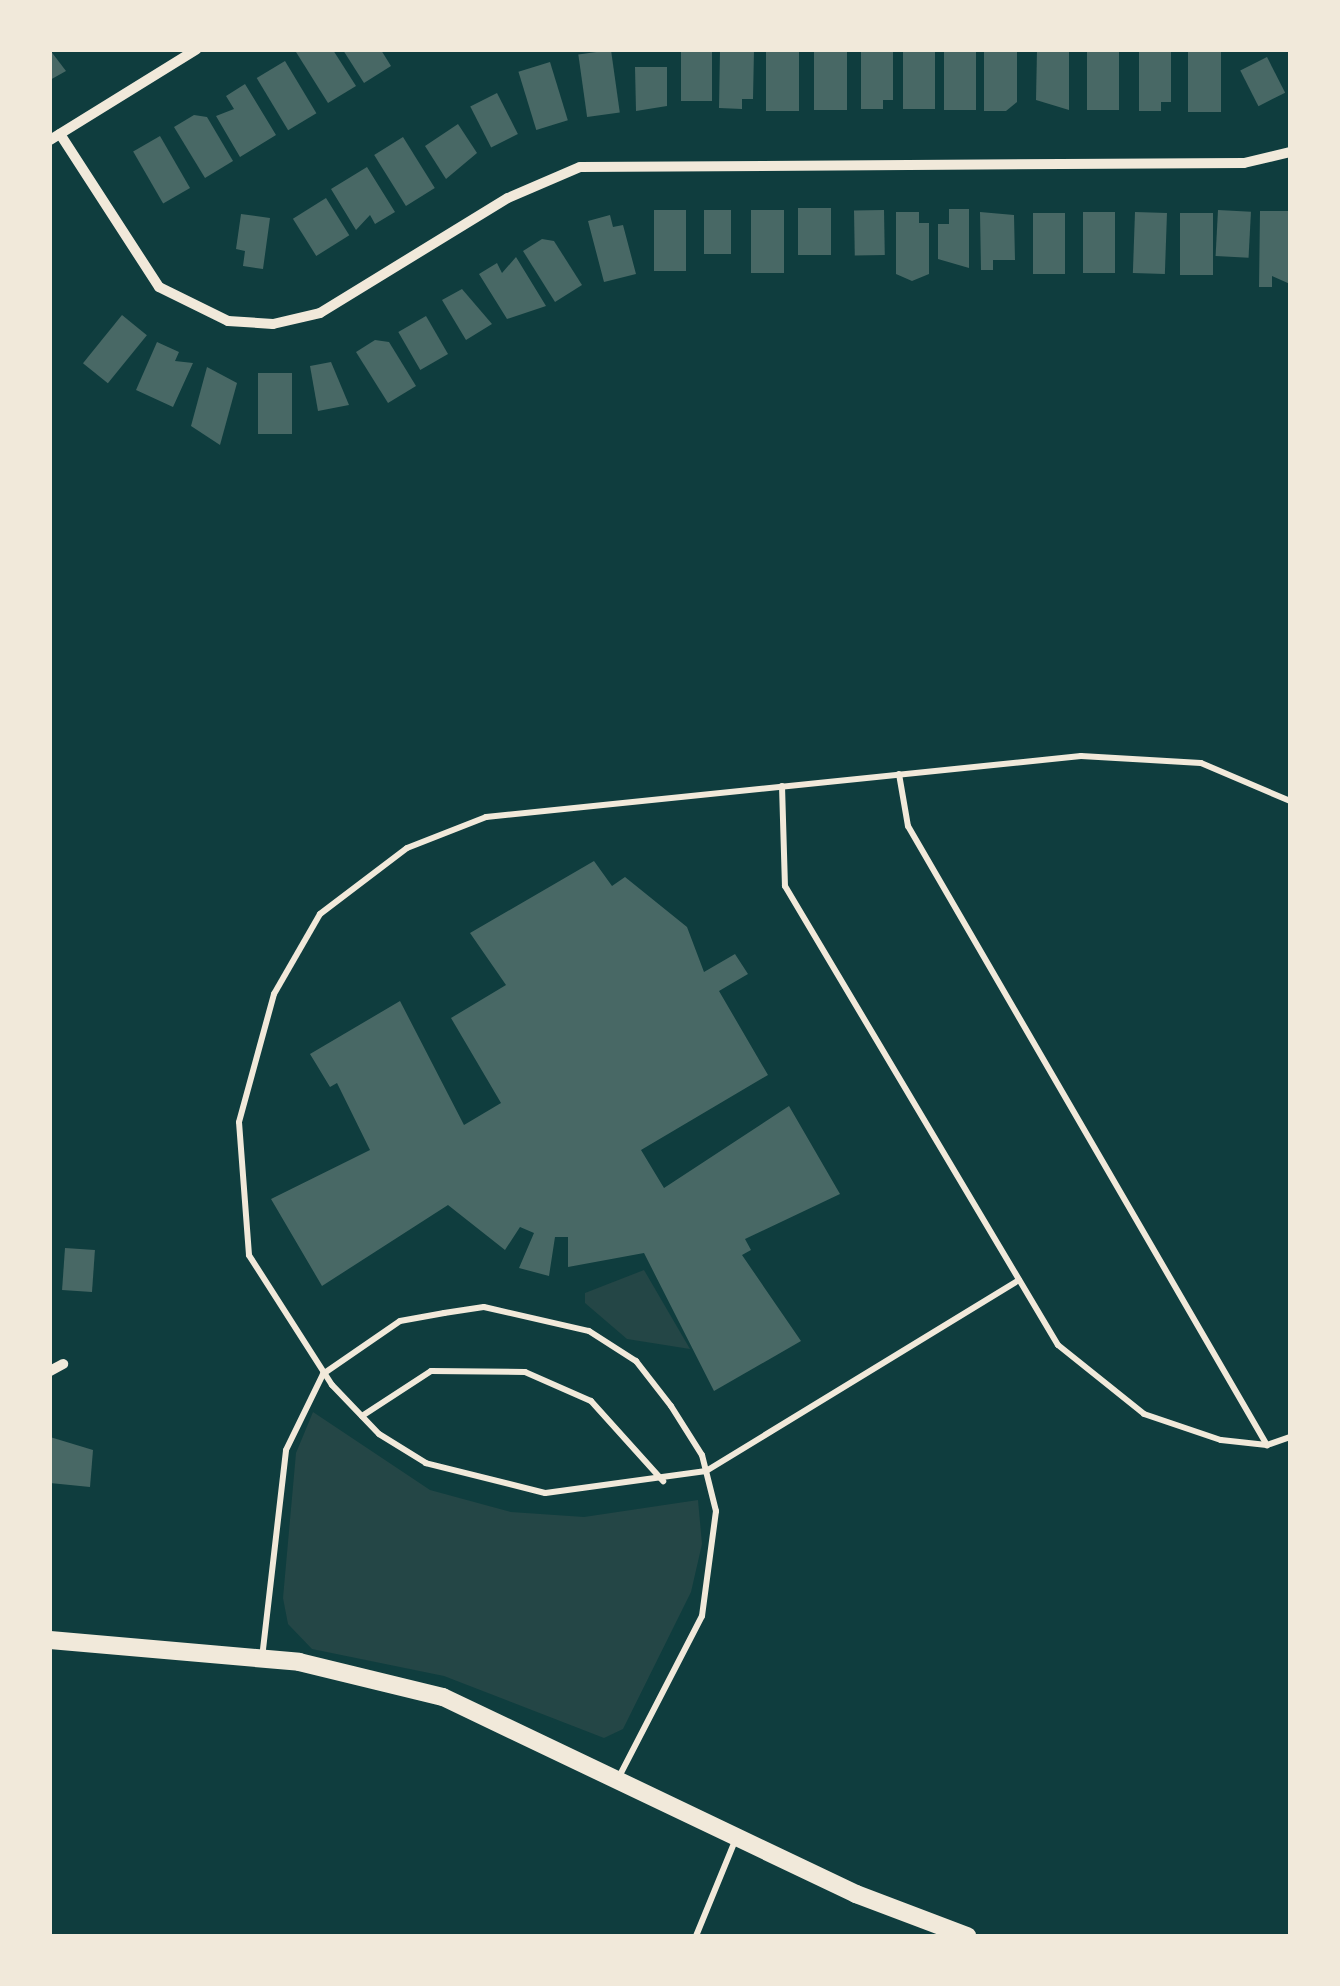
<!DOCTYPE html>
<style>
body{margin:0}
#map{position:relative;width:1340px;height:1986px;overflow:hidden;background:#0f3d3e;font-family:Ubuntu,sans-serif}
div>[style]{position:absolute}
.green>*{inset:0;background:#244646}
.building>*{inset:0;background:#486865;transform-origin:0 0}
.service>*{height:6px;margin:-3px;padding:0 3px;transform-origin:3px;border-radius:3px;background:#f1e9da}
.minor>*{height:10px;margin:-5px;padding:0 5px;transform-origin:5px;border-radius:5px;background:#f1e9da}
.secondary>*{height:18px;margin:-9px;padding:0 9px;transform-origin:9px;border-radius:9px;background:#f1e9da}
span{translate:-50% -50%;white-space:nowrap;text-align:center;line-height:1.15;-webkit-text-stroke:8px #f1e9da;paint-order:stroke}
.frame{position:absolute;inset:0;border:52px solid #f1e9da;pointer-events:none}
</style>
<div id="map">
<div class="green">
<div style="clip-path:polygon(644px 1270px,690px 1349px,627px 1339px,585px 1303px,585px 1293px)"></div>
<div style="clip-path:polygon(313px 1412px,430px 1490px,511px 1512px,584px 1517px,698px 1500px,702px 1544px,691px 1592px,623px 1729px,604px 1738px,444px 1676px,312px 1649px,288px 1624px,283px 1598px,296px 1453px)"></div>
</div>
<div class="building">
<div style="clip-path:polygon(50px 50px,66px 71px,50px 80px)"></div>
<div style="clip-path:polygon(333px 50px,356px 86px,328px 103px,296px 52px)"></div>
<div style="clip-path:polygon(343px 50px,381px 50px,391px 66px,364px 83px)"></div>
<div style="left:611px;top:50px;width:63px;height:33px;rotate:82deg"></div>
<div style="left:681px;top:50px;width:31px;height:51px"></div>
<div style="clip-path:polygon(720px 50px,754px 50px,753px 99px,742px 99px,742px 109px,719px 108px)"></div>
<div style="left:766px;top:50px;width:33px;height:61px"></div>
<div style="left:814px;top:50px;width:33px;height:60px"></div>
<div style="clip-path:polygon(861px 50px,893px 50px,893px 100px,883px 100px,883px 109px,861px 109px)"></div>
<div style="left:903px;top:50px;width:32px;height:59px"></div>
<div style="left:944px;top:50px;width:32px;height:60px"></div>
<div style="clip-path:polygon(984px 50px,1017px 50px,1017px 102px,1006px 111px,984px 111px)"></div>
<div style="clip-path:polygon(1037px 50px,1069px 50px,1069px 110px,1036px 100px)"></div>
<div style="left:1087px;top:50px;width:32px;height:60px"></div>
<div style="clip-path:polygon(1139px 50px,1171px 50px,1171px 102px,1161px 102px,1161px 111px,1139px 111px)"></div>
<div style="left:1188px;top:50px;width:33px;height:62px"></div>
<div style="left:1267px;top:57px;width:40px;height:30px;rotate:63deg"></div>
<div style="left:285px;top:61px;width:61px;height:33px;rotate:59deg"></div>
<div style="left:550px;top:62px;width:61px;height:33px;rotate:73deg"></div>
<div style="clip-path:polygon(635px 67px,667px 67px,667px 106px,636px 111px)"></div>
<div style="clip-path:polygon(245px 84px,276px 135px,240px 157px,216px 116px,234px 109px,226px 96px)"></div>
<div style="left:497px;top:93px;width:46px;height:30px;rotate:63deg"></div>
<div style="clip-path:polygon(194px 115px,207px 117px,233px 161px,205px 178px,174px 127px)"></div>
<div style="clip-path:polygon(458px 124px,477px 153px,446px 179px,425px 146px)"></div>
<div style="left:160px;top:136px;width:60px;height:31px;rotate:60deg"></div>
<div style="left:403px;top:137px;width:60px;height:34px;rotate:58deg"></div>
<div style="clip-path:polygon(367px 167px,395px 212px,375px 224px,370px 215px,356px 230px,331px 189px)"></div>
<div style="left:326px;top:198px;width:44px;height:39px;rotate:58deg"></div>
<div style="left:798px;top:208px;width:33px;height:47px"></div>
<div style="clip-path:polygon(949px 209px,969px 209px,969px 268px,938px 259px,938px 224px,949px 224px)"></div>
<div style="left:654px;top:210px;width:32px;height:61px"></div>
<div style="left:704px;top:210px;width:27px;height:44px"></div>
<div style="left:751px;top:210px;width:33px;height:63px"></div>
<div style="left:884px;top:210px;width:45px;height:30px;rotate:89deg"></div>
<div style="left:1218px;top:210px;width:33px;height:46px;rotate:3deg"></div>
<div style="clip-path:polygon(1260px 211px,1290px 211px,1290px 284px,1272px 276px,1272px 287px,1259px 287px)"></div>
<div style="clip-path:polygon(896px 212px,919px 212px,919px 223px,929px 223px,929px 274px,912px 281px,896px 274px)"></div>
<div style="clip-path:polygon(980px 212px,1014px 215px,1015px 260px,993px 260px,993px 270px,981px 270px)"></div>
<div style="left:1083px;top:212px;width:32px;height:61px"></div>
<div style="left:1135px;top:212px;width:32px;height:61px;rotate:2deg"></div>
<div style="left:1033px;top:213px;width:32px;height:61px"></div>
<div style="left:1180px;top:213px;width:33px;height:62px"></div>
<div style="clip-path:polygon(241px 214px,270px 218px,263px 269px,243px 266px,245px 251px,236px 249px)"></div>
<div style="clip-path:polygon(610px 215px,613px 227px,623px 225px,636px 274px,604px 282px,588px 221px)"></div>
<div style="clip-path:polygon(542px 239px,554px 241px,582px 285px,555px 302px,523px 251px)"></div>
<div style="clip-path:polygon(516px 257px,546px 306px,507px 319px,479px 274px,497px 263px,502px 273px)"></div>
<div style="clip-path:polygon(462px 289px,492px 324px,466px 340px,442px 300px)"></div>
<div style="left:122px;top:315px;width:32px;height:62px;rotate:39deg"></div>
<div style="left:426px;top:316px;width:44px;height:32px;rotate:60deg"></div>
<div style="clip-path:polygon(375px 340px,389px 342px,416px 386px,388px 403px,356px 352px)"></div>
<div style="clip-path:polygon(157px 342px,179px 352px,175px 361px,193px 363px,173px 407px,136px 390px)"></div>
<div style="clip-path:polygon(331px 362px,349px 405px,318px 411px,310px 366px)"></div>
<div style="clip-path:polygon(207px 367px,237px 383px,220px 445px,191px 426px)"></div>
<div style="left:258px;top:373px;width:34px;height:61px"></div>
<div style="clip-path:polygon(594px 861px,612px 886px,625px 877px,687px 927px,704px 972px,735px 954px,748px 974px,719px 991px,768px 1075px,641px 1150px,664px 1188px,789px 1106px,840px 1194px,745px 1239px,751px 1250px,742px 1255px,801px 1341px,714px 1391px,644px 1253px,568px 1267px,568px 1237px,555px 1237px,549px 1276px,519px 1268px,534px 1233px,520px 1227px,505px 1250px,448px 1205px,322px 1286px,271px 1199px,370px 1150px,337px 1083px,330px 1087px,310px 1054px,400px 1001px,464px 1125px,501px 1103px,451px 1018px,506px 985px,470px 933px)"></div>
<div style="left:65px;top:1248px;width:30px;height:42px;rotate:4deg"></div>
<div style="clip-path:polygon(50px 1437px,93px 1450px,90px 1487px,50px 1483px)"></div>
</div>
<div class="service">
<div style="left:899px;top:774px;width:53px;rotate:80.2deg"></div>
<div style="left:908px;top:826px;width:716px;rotate:59.89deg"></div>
<div style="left:782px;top:786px;width:100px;rotate:88.3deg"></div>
<div style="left:785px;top:886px;width:534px;rotate:59.26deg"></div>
<div style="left:1058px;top:1345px;width:110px;rotate:38.7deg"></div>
<div style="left:1144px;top:1414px;width:81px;rotate:18.7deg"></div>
<div style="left:1221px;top:1440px;width:46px;rotate:6.2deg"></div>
<div style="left:1267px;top:1445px;width:24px;rotate:-19deg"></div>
<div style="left:1019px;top:1280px;width:367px;rotate:148.6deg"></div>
<div style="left:706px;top:1471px;width:162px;rotate:172.2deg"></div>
<div style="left:545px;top:1493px;width:123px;rotate:-165.9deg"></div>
<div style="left:426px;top:1463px;width:55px;rotate:-148.3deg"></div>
<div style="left:379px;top:1434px;width:68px;rotate:-133.8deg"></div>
<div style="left:332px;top:1385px;width:154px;rotate:-122.6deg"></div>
<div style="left:249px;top:1255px;width:133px;rotate:-94.3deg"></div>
<div style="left:239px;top:1122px;width:133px;rotate:-74.7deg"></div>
<div style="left:274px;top:994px;width:92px;rotate:-60.1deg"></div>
<div style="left:320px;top:914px;width:109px;rotate:-37.2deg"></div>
<div style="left:407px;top:848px;width:85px;rotate:-21.4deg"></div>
<div style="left:486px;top:817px;width:598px;rotate:-5.85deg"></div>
<div style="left:1081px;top:756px;width:120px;rotate:3.3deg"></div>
<div style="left:1201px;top:763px;width:97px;rotate:23.1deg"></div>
<div style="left:362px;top:1416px;width:82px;rotate:-33.1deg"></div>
<div style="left:431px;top:1371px;width:94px;rotate:0.6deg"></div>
<div style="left:525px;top:1372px;width:72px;rotate:23.7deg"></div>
<div style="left:591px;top:1401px;width:108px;rotate:48deg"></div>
<div style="left:262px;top:1658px;width:209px;rotate:-83.4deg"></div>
<div style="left:286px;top:1450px;width:85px;rotate:-64deg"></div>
<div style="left:323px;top:1374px;width:93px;rotate:-34.5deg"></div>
<div style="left:400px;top:1321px;width:45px;rotate:-10.3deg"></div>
<div style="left:444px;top:1313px;width:40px;rotate:-8.5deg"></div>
<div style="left:484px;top:1307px;width:108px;rotate:12.9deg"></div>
<div style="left:589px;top:1331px;width:56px;rotate:32.6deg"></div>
<div style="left:636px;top:1361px;width:57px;rotate:52.1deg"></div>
<div style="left:671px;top:1406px;width:58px;rotate:57.7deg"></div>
<div style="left:702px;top:1455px;width:58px;rotate:76deg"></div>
<div style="left:716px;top:1511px;width:106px;rotate:97.6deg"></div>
<div style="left:702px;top:1616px;width:181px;rotate:117.3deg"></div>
<div style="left:696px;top:1936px;width:103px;rotate:-67.7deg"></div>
</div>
<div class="minor">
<div style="left:60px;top:134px;width:182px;rotate:57.1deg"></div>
<div style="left:159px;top:287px;width:77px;rotate:26.2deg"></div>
<div style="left:228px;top:321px;width:45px;rotate:3.8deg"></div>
<div style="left:273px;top:324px;width:48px;rotate:-13.2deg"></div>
<div style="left:320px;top:313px;width:220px;rotate:-31.5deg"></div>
<div style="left:508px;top:198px;width:78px;rotate:-23.3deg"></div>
<div style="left:580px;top:167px;width:664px;rotate:-0.35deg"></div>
<div style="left:1244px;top:163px;width:47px;rotate:-13.4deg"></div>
<div style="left:50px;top:140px;width:172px;rotate:-31.7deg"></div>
<div style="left:50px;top:1371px;width:15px;rotate:-28deg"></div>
</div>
<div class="secondary">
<div style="left:50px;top:1640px;width:250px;rotate:5deg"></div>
<div style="left:299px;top:1662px;width:148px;rotate:13.7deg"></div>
<div style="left:443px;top:1697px;width:458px;rotate:25.5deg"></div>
<div style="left:856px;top:1894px;width:119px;rotate:20.7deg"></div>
</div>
<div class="frame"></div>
</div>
